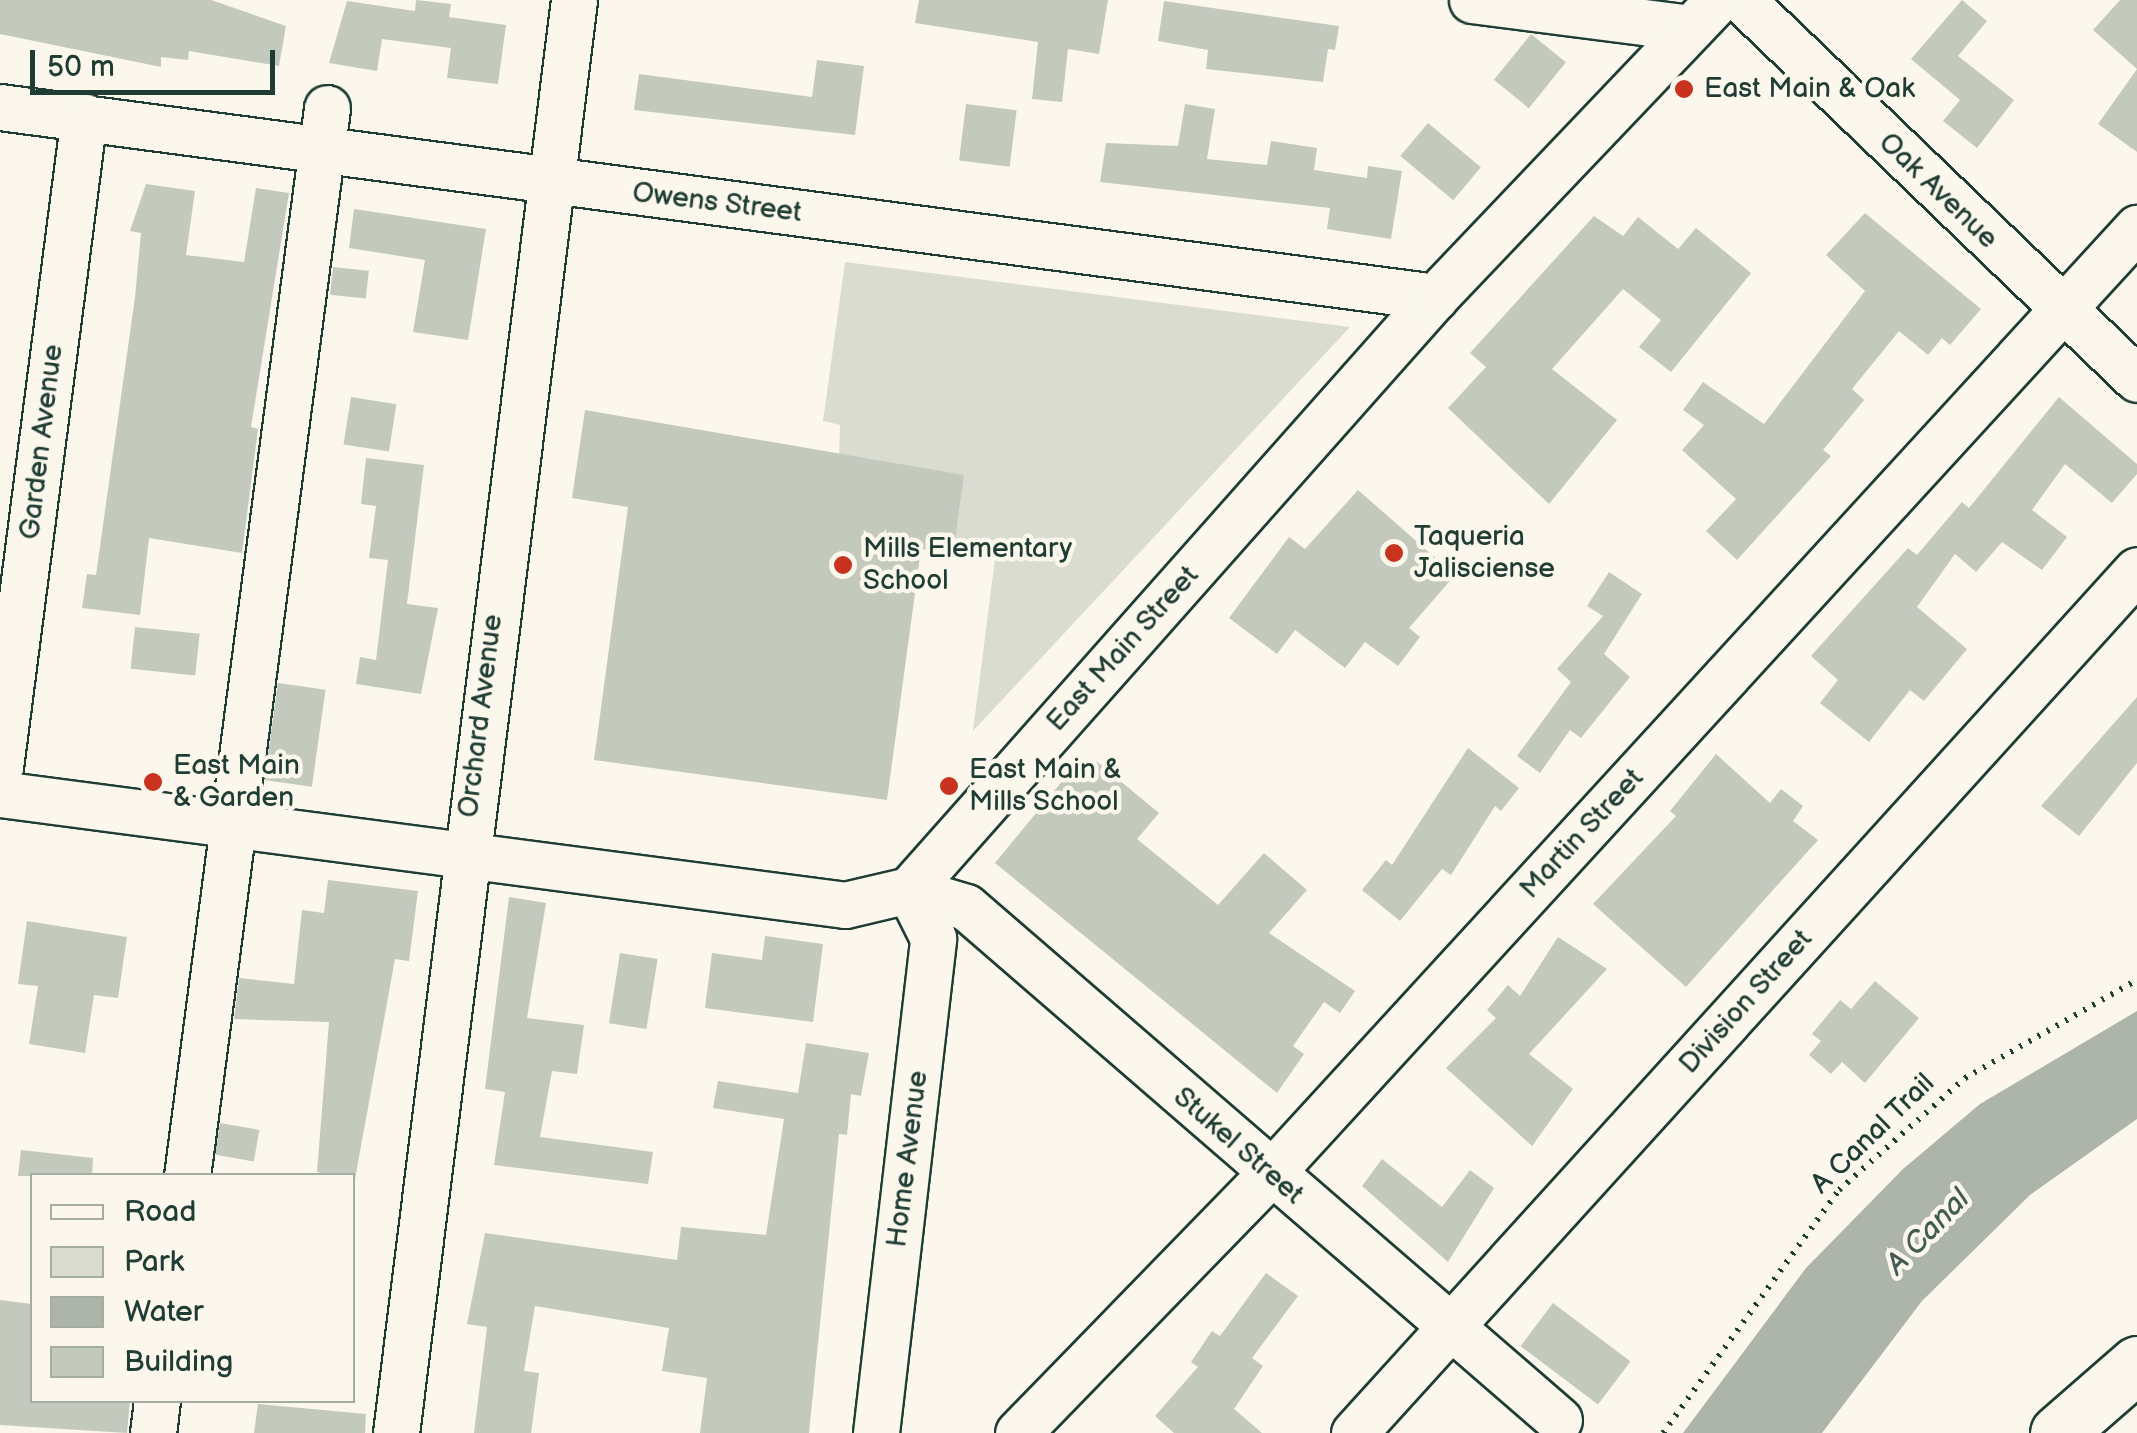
<!DOCTYPE html>
<style>
body{margin:0}
#map{position:relative;width:2137px;height:1433px;overflow:hidden;background:#fbf7ec;font-family:"Balsamiq Sans",sans-serif}
div>[style]{position:absolute}
.green>*{inset:0;background:#dbdcd1}
.water>*{inset:0;background:#adb4aa}
.building>*{inset:0;background:#c4c9be;transform-origin:0 0}
.path>*{height:6px;margin-top:-3px;transform-origin:0;background:repeating-linear-gradient(90deg,#1f3d34 0 2.5px,transparent 0 10.5px)}
.roads{filter:drop-shadow(2px 0 #1f3d34) drop-shadow(-2px 0 #1f3d34) drop-shadow(0 2px #1f3d34) drop-shadow(0 -2px #1f3d34)}
.minor>*{height:45px;margin:-22.5px;padding:0 22.5px;transform-origin:22.5px;border-radius:22.5px;background:#fbf7ec}
.major>*{height:55px;margin:-27.5px;padding:0 27.5px;transform-origin:27.5px;border-radius:27.5px;background:#fbf7ec}
.dots>*{width:28px;height:28px;translate:-50% -50%;box-sizing:border-box;border:5px solid #fbf7ec;border-radius:50%}
span{translate:-50% -50%;white-space:nowrap;text-align:center;line-height:1.15;-webkit-text-stroke:9px #fbf7ec;paint-order:stroke}
.poi-label{font-size:28px;color:#1f3d34}
.left{translate:0 -50%;text-align:left}
.street-label{font-size:28px;color:#1f3d34}
.water-label{font-size:30px;color:#425b52;font-style:italic}
.legend{position:absolute;left:30px;top:1173px;width:325px;height:230px;box-sizing:border-box;background:#fbf7ec;border:2px solid #a3ada2;margin:0;padding:12px 18px;list-style:none;font-size:30px;color:#1f3d34}
.legend li{display:flex;align-items:center;gap:20px;height:50px}
.legend b{width:50px;border:2px solid #a3ada2}
.scale{position:absolute;left:30px;top:50px;width:245px;height:45px;box-sizing:border-box;border:5px solid #1f3d34;border-top:0;padding-left:12px;font-size:30px;line-height:35px;white-space:nowrap;color:#1f3d34;-webkit-text-stroke:8px #fbf7ec;paint-order:stroke}
</style>
<div id="map">
<div class="green">
<div style="clip-path:polygon(845px 262px,1350px 327px,973px 731px,995px 559px,953px 554px,839px 458px,840px 425px,823px 421px)"></div>
</div>
<div class="water">
<div style="clip-path:polygon(2137px 1011px,2137px 1119px,2030px 1195px,1922px 1301px,1822px 1433px,1683px 1433px,1806px 1268px,1903px 1169px,1980px 1104px)"></div>
</div>
<div class="building">
<div style="clip-path:polygon(0 0,211px 0,286px 26px,279px 66px,189px 51px,188px 60px,161px 57px,161px 67px,0 34px)"></div>
<div style="clip-path:polygon(416px 0,451px 4px,449px 17px,506px 25px,498px 84px,447px 78px,451px 48px,382px 39px,377px 71px,329px 63px,347px 1px,415px 11px)"></div>
<div style="clip-path:polygon(919px 0,1108px 0,1099px 54px,1068px 49px,1062px 102px,1032px 99px,1038px 42px,915px 23px)"></div>
<div style="clip-path:polygon(1962px 0,1987px 21px,1958px 56px,2014px 100px,1977px 148px,1943px 121px,1960px 100px,1911px 59px)"></div>
<div style="clip-path:polygon(2120px 0,2137px 0,2137px 152px,2098px 124px,2137px 69px,2093px 30px)"></div>
<div style="clip-path:polygon(1164px 1px,1339px 26px,1335px 50px,1328px 49px,1323px 82px,1206px 69px,1208px 50px,1158px 41px)"></div>
<div style="left:1531px;top:34px;width:45px;height:59px;rotate:39deg"></div>
<div style="clip-path:polygon(817px 60px,864px 66px,855px 135px,634px 110px,639px 74px,812px 97px)"></div>
<div style="left:966px;top:104px;width:51px;height:57px;rotate:7deg"></div>
<div style="clip-path:polygon(1185px 104px,1215px 109px,1207px 159px,1267px 165px,1271px 141px,1317px 148px,1314px 170px,1367px 178px,1368px 166px,1402px 171px,1391px 239px,1327px 229px,1330px 208px,1100px 182px,1106px 143px,1178px 146px)"></div>
<div style="left:1428px;top:123px;width:69px;height:43px;rotate:40deg"></div>
<div style="clip-path:polygon(146px 184px,195px 191px,186px 255px,244px 262px,256px 188px,289px 193px,251px 427px,258px 429px,242px 553px,149px 538px,140px 615px,82px 608px,87px 574px,96px 575px,135px 297px,141px 233px,130px 231px)"></div>
<div style="clip-path:polygon(354px 209px,486px 229px,468px 340px,413px 332px,425px 260px,349px 248px)"></div>
<div style="clip-path:polygon(1865px 213px,1981px 309px,1950px 345px,1942px 338px,1928px 355px,1899px 331px,1852px 389px,1864px 400px,1823px 450px,1831px 456px,1737px 560px,1706px 531px,1736px 499px,1682px 450px,1704px 425px,1683px 410px,1703px 382px,1764px 424px,1865px 291px,1826px 255px)"></div>
<div style="clip-path:polygon(1594px 216px,1623px 236px,1638px 217px,1678px 249px,1696px 228px,1751px 273px,1671px 372px,1639px 347px,1661px 320px,1623px 289px,1552px 369px,1617px 420px,1549px 504px,1448px 408px,1486px 367px,1470px 353px)"></div>
<div style="left:333px;top:267px;width:36px;height:28px;rotate:6deg"></div>
<div style="left:351px;top:397px;width:46px;height:48px;rotate:9deg"></div>
<div style="clip-path:polygon(2059px 397px,2137px 464px,2137px 474px,2112px 503px,2065px 464px,2032px 510px,2067px 537px,2042px 570px,2002px 542px,1976px 572px,1955px 554px,1917px 607px,1967px 649px,1924px 701px,1910px 690px,1869px 742px,1820px 703px,1838px 680px,1811px 656px,1908px 548px,1917px 555px,1962px 502px,1969px 508px)"></div>
<div style="clip-path:polygon(585px 410px,964px 475px,953px 554px,921px 549px,887px 800px,594px 760px,628px 507px,572px 498px)"></div>
<div style="clip-path:polygon(366px 458px,424px 465px,407px 604px,438px 608px,421px 694px,356px 684px,360px 657px,376px 660px,388px 560px,369px 558px,376px 506px,361px 504px)"></div>
<div style="clip-path:polygon(1358px 490px,1455px 575px,1409px 628px,1420px 637px,1398px 666px,1365px 642px,1345px 668px,1295px 630px,1277px 654px,1229px 618px,1289px 537px,1305px 549px)"></div>
<div style="clip-path:polygon(1609px 572px,1642px 594px,1604px 654px,1630px 677px,1581px 738px,1570px 730px,1540px 773px,1517px 756px,1571px 682px,1557px 669px,1603px 616px,1587px 606px)"></div>
<div style="left:135px;top:627px;width:65px;height:42px;rotate:6deg"></div>
<div style="left:278px;top:683px;width:48px;height:98px;rotate:8deg"></div>
<div style="clip-path:polygon(2137px 697px,2137px 763px,2079px 836px,2041px 806px)"></div>
<div style="clip-path:polygon(1468px 748px,1519px 788px,1501px 811px,1495px 806px,1451px 875px,1442px 869px,1400px 921px,1362px 890px,1386px 860px,1392px 865px)"></div>
<div style="clip-path:polygon(1716px 754px,1770px 803px,1781px 789px,1803px 806px,1793px 821px,1818px 840px,1686px 987px,1593px 904px,1676px 816px,1670px 811px)"></div>
<div style="clip-path:polygon(1096px 761px,1159px 813px,1137px 839px,1218px 905px,1264px 853px,1307px 890px,1269px 933px,1355px 991px,1340px 1013px,1324px 1002px,1293px 1046px,1304px 1054px,1277px 1093px,995px 863px,1068px 774px,1078px 783px)"></div>
<div style="clip-path:polygon(328px 880px,418px 891px,409px 961px,395px 959px,355px 1179px,317px 1172px,329px 1022px,234px 1019px,239px 978px,294px 984px,302px 910px,324px 913px)"></div>
<div style="clip-path:polygon(509px 897px,546px 903px,527px 1018px,584px 1025px,577px 1074px,552px 1071px,540px 1137px,653px 1152px,648px 1184px,494px 1165px,505px 1092px,485px 1089px)"></div>
<div style="clip-path:polygon(27px 921px,127px 937px,118px 998px,94px 995px,85px 1053px,29px 1044px,38px 986px,18px 984px)"></div>
<div style="clip-path:polygon(765px 936px,823px 944px,813px 1022px,705px 1008px,712px 953px,762px 960px)"></div>
<div style="clip-path:polygon(1558px 937px,1607px 969px,1529px 1054px,1573px 1089px,1532px 1146px,1446px 1068px,1496px 1018px,1487px 1010px,1508px 985px,1520px 996px)"></div>
<div style="left:620px;top:953px;width:38px;height:71px;rotate:9deg"></div>
<div style="clip-path:polygon(1875px 981px,1919px 1018px,1865px 1083px,1842px 1062px,1831px 1074px,1809px 1055px,1821px 1041px,1812px 1034px,1840px 1000px,1851px 1009px)"></div>
<div style="clip-path:polygon(806px 1043px,869px 1053px,861px 1096px,851px 1094px,847px 1135px,839px 1134px,809px 1433px,700px 1433px,707px 1378px,662px 1371px,669px 1328px,535px 1306px,524px 1371px,539px 1373px,531px 1433px,474px 1433px,487px 1327px,467px 1324px,485px 1233px,677px 1260px,681px 1227px,766px 1235px,784px 1119px,713px 1108px,718px 1081px,798px 1093px)"></div>
<div style="left:220px;top:1123px;width:40px;height:32px;rotate:10deg"></div>
<div style="clip-path:polygon(21px 1150px,93px 1158px,92px 1176px,18px 1176px)"></div>
<div style="clip-path:polygon(1382px 1159px,1442px 1207px,1470px 1170px,1494px 1188px,1448px 1262px,1362px 1186px)"></div>
<div style="clip-path:polygon(1266px 1273px,1298px 1296px,1252px 1358px,1263px 1366px,1234px 1409px,1262px 1433px,1174px 1433px,1155px 1416px,1198px 1367px,1191px 1362px,1212px 1331px,1220px 1336px)"></div>
<div style="clip-path:polygon(0 1300px,32px 1304px,32px 1400px,130px 1400px,127px 1433px,0 1425px)"></div>
<div style="left:1553px;top:1303px;width:97px;height:54px;rotate:37deg"></div>
<div style="clip-path:polygon(258px 1404px,366px 1414px,365px 1433px,254px 1433px)"></div>
</div>
<div class="path">
<div style="left:1663px;top:1433px;width:300px;rotate:-54.1deg"></div>
<div style="left:1839px;top:1190px;width:169px;rotate:-41.6deg"></div>
<div style="left:1965px;top:1078px;width:198px;rotate:-29.7deg"></div>
</div>
<div class="roads">
<div class="minor">
<div style="left:1472px;top:0;width:220px;rotate:7.3deg"></div>
<div style="left:1742px;top:0;width:547px;rotate:43.82deg"></div>
<div style="left:0;top:107px;width:1448px;rotate:7.54deg"></div>
<div style="left:0;top:767px;width:656px;rotate:-82.65deg"></div>
<div style="left:0;top:794px;width:852px;rotate:7.48deg"></div>
<div style="left:845px;top:905px;width:66px;rotate:-13.2deg"></div>
<div style="left:909px;top:890px;width:793px;rotate:-48.43deg"></div>
<div style="left:1435px;top:297px;width:410px;rotate:-46.4deg"></div>
<div style="left:909px;top:890px;width:59px;rotate:16.6deg"></div>
<div style="left:966px;top:907px;width:784px;rotate:40.86deg"></div>
<div style="left:187px;top:1176px;width:1077px;rotate:-82.53deg"></div>
<div style="left:153px;top:1433px;width:33px;rotate:-83deg"></div>
<div style="left:396px;top:1433px;width:1444px;rotate:-82.92deg"></div>
<div style="left:876px;top:1433px;width:498px;rotate:-83.4deg"></div>
<div style="left:933px;top:938px;width:54px;rotate:-116.6deg"></div>
<div style="left:1018px;top:1433px;width:360px;rotate:-45.8deg"></div>
<div style="left:1269px;top:1175px;width:1285px;rotate:-47.49deg"></div>
<div style="left:1354px;top:1433px;width:1165px;rotate:-47.78deg"></div>
</div>
<div class="major">
<div style="left:2058px;top:1433px;width:105px;rotate:-41.1deg"></div>
</div>
</div>
<div class="dots">
<div style="left:1684px;top:89px;background:#c8321e"></div>
<div style="left:1394px;top:553px;background:#c8321e"></div>
<div style="left:843px;top:565px;background:#c8321e"></div>
<div style="left:153px;top:782px;background:#c8321e"></div>
<div style="left:949px;top:786px;background:#c8321e"></div>
</div>
<div class="poi-label">
<span class="left" style="left:1704px;top:89px">East Main &amp; Oak</span>
<span class="left" style="left:1414px;top:553px">Taqueria<br>Jalisciense</span>
<span class="left" style="left:863px;top:565px">Mills Elementary<br>School</span>
<span class="left" style="left:173px;top:782px">East Main<br>&amp; Garden</span>
<span class="left" style="left:969px;top:786px">East Main &amp;<br>Mills School</span>
</div>
<div class="street-label">
<span style="left:1938px;top:191px;rotate:44deg">Oak Avenue</span>
<span style="left:717px;top:203px;rotate:7deg">Owens Street</span>
<span style="left:42px;top:442px;rotate:-83deg">Garden Avenue</span>
<span style="left:1123px;top:649px;rotate:-48deg">East Main Street</span>
<span style="left:481px;top:716px;rotate:-83deg">Orchard Avenue</span>
<span style="left:1582px;top:834px;rotate:-47deg">Martin Street</span>
<span style="left:1746px;top:1002px;rotate:-48deg">Division Street</span>
<span style="left:1873px;top:1134px;rotate:-44deg">A Canal Trail</span>
<span style="left:1238px;top:1146px;rotate:41deg">Stukel Street</span>
<span style="left:908px;top:1159px;rotate:-83deg">Home Avenue</span>
</div>
<div class="water-label">
<span style="left:1928px;top:1232px;rotate:-46deg">A Canal</span>
</div>
<ul class="legend">
<li><b style="height:12px;background:#fbf7ec"></b>Road</li>
<li><b style="height:28px;background:#dbdcd1"></b>Park</li>
<li><b style="height:28px;background:#adb4aa"></b>Water</li>
<li><b style="height:28px;background:#c4c9be"></b>Building</li>
</ul>
<div class="scale">50 m</div>
</div>
